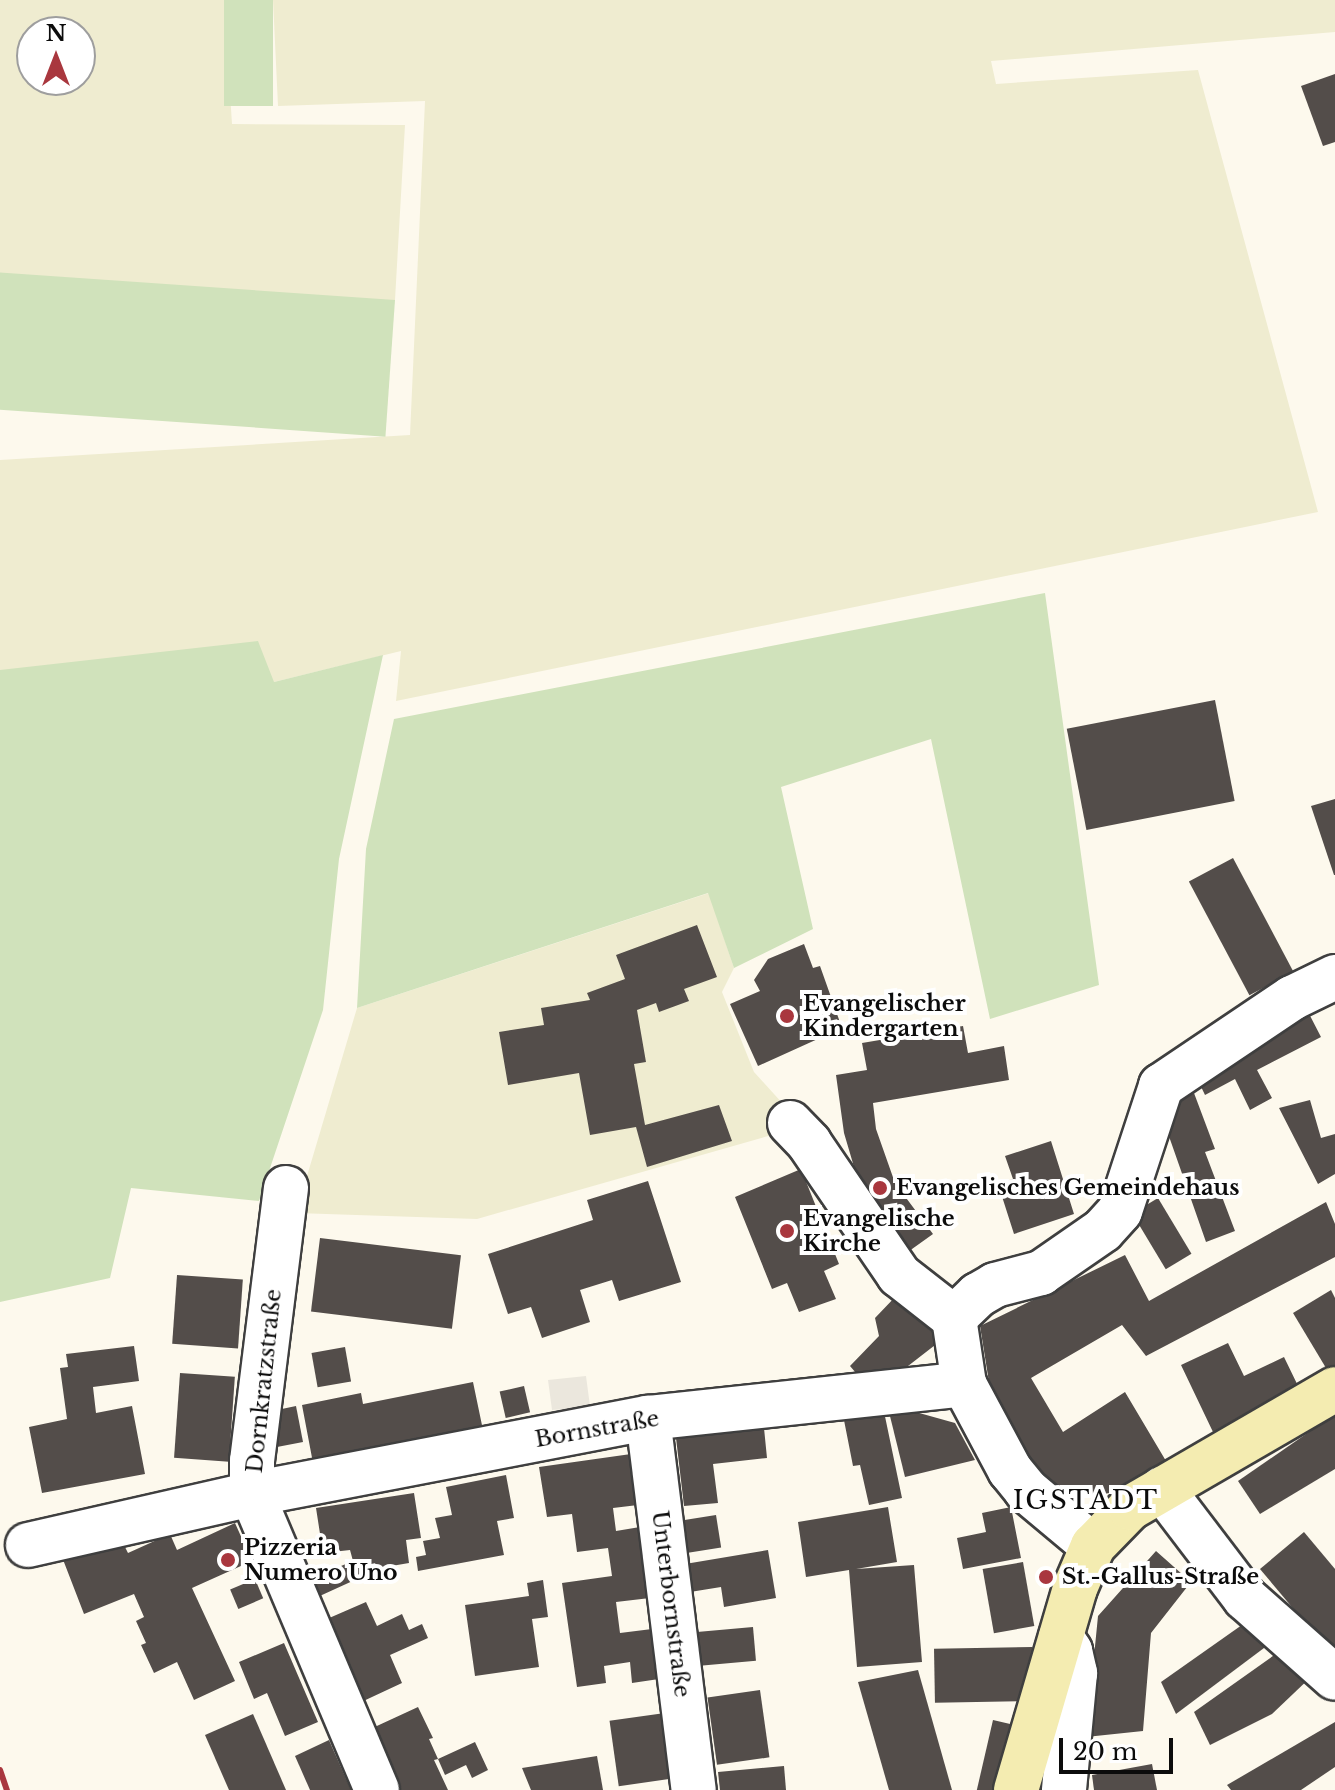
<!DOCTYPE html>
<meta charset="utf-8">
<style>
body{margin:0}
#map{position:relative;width:1335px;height:1790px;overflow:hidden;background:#fdf9ed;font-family:"Libre Baskerville",serif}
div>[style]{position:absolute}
.farmland>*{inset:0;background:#efecd0}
.green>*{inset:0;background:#d0e2bb;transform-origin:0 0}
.plaza>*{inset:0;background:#ebe7dd}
.building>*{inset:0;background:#534d4a;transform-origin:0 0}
.roads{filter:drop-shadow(2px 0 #3f3f3f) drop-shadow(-2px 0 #3f3f3f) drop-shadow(0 2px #3f3f3f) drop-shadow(0 -2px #3f3f3f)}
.minor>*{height:44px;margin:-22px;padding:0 22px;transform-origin:22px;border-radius:22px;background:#fff}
.secondary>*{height:44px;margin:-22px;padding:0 22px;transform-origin:22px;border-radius:22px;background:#f4ecb1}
.rail>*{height:6px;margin:-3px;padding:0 3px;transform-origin:3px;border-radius:3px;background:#a9373e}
.dots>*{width:22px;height:22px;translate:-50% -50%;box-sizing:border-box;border:4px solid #fff;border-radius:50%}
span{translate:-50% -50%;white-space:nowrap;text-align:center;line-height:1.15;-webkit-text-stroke:8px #fff;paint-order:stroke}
.poi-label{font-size:22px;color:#0c0c0c;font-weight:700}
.left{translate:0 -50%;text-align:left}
.street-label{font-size:22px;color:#0c0c0c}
.quarter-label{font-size:26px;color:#0c0c0c;letter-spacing:2px}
.north{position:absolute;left:16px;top:16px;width:80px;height:80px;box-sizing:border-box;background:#fff;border:2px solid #9e9e9e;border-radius:50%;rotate:0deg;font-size:22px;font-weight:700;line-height:32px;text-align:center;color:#0c0c0c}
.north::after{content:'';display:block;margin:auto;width:28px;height:36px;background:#a9373e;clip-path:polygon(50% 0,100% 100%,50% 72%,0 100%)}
.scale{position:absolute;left:1059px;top:1738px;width:114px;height:36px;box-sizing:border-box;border:4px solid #0c0c0c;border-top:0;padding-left:10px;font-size:24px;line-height:28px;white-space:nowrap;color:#0c0c0c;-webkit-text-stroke:6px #fff;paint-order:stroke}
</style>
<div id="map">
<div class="farmland">
<div style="clip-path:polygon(evenodd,0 0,224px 0,232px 124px,405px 125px,395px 300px,0 323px,0 0,32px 32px,80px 32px,80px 80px,32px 80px,32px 32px)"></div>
<div style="clip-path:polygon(273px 0,1335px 0,1335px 32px,991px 61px,996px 84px,1198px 70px,1318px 512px,396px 701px,401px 651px,274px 682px,0 670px,0 460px,410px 435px,425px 101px,278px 106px)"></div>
<div style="clip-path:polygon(709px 893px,734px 968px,722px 992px,754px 1072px,803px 1126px,477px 1219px,296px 1213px,357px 1008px)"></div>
</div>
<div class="green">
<div style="left:224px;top:0;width:49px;height:106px"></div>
<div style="left:395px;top:300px;width:137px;height:396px;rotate:94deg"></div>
<div style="clip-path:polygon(1045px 593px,1099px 985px,990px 1019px,931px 739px,781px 787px,813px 929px,734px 968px,708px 893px,357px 1008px,366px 849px,394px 719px)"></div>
<div style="clip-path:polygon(258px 641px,274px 682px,383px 655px,339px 859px,323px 1010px,259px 1201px,131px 1188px,110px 1278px,0 1302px,0 670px)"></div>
</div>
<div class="plaza">
<div style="clip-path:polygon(586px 1376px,590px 1406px,575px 1408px,575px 1417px,565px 1418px,563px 1409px,552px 1410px,548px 1380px)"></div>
</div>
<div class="building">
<div style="clip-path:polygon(1335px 74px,1335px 142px,1323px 146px,1301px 86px)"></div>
<div style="left:1215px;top:700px;width:103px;height:151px;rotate:79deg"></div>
<div style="clip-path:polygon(1335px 799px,1335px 875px,1334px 875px,1311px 806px)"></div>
<div style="left:1233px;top:858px;width:129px;height:50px;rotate:62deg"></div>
<div style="clip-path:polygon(697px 925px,717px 977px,684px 989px,689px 1001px,659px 1012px,656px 1003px,637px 1010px,646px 1062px,634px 1064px,645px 1125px,719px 1105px,732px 1141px,647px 1167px,636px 1127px,590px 1135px,579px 1073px,508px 1085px,499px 1032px,544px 1025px,541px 1008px,590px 1000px,587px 993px,625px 979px,616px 955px)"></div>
<div style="clip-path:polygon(804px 944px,813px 968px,820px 966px,842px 1028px,758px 1066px,730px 1004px,760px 991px,754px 980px,768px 959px)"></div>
<div style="clip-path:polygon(1305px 1006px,1321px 1037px,1257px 1070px,1272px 1098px,1250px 1110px,1235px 1079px,1205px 1095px,1194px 1072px)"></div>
<div style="clip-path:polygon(963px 1026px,968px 1053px,1004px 1046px,1009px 1080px,873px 1103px,876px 1129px,895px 1183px,933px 1234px,905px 1254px,862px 1194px,844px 1133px,836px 1075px,867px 1070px,862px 1043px)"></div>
<div style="clip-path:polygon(1194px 1093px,1215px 1149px,1205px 1152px,1235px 1231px,1206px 1242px,1158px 1105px)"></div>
<div style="clip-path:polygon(1310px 1100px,1321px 1138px,1335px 1134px,1335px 1174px,1318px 1184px,1279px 1108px)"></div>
<div style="clip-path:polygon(1051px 1141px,1074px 1214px,1014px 1234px,998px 1184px,1013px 1179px,1005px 1156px)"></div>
<div style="clip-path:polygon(801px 1169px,839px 1264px,824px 1271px,836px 1299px,799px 1312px,787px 1283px,772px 1289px,735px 1197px)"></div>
<div style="clip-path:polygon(648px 1181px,681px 1282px,619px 1301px,612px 1280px,580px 1290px,590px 1322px,542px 1338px,531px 1307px,508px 1314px,488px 1254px,593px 1220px,587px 1200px)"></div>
<div style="left:1158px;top:1198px;width:65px;height:30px;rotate:59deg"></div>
<div style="clip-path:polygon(1326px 1202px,1335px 1224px,1335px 1257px,1146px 1356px,1122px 1325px,1031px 1378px,1063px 1432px,1125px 1392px,1166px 1461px,1114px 1492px,1095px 1496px,1064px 1497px,1032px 1481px,992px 1401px,980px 1326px,1125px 1255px,1149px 1301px)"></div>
<div style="left:320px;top:1238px;width:142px;height:74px;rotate:7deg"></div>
<div style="left:177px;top:1275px;width:66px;height:69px;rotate:4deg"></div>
<div style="clip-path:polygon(1331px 1290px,1335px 1298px,1335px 1369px,1329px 1373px,1293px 1313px)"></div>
<div style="clip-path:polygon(897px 1295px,948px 1335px,899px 1373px,862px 1380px,850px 1366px,879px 1336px,875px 1318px)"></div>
<div style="clip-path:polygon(1228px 1343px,1244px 1376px,1284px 1357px,1300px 1390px,1213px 1432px,1181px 1365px)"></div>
<div style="clip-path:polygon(134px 1346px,139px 1381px,93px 1387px,96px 1413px,132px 1406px,145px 1474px,42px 1493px,29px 1427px,67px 1419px,60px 1368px,68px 1367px,66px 1354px)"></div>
<div style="left:345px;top:1347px;width:35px;height:34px;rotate:80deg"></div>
<div style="left:180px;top:1373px;width:55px;height:85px;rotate:4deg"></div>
<div style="clip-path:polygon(473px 1382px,483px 1430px,313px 1463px,302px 1405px,361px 1393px,363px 1404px)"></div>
<div style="left:524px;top:1386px;width:27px;height:25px;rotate:77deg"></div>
<div style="clip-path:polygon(882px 1402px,902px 1498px,869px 1505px,860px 1465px,853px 1466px,842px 1410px)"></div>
<div style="clip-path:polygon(887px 1404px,955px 1423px,975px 1460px,905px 1477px)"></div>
<div style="clip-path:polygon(296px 1406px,303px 1442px,277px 1447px,277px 1410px)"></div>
<div style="clip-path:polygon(1335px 1414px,1335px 1469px,1260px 1514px,1238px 1481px)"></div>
<div style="clip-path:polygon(764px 1428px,767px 1458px,713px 1464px,718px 1503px,684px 1506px,676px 1438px)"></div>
<div style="clip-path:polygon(631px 1454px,638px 1505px,613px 1508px,616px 1531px,640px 1527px,650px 1598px,616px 1602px,620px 1633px,652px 1629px,659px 1679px,632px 1683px,630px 1662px,604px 1666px,606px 1683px,577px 1687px,562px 1583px,612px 1576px,608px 1548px,577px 1552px,572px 1514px,547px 1517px,539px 1467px)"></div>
<div style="clip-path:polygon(506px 1475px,514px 1518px,497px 1521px,504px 1555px,418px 1571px,416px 1557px,426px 1555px,423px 1541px,440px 1538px,435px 1518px,452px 1515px,446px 1487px)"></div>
<div style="clip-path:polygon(414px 1493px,421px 1538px,406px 1540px,409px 1563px,374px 1569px,375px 1577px,357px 1579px,311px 1600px,299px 1576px,314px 1568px,317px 1576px,353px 1561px,350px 1550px,323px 1553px,316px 1508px)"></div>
<div style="clip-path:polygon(888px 1507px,897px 1562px,856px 1569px,914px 1565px,922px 1662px,857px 1667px,849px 1570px,806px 1577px,798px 1522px)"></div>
<div style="clip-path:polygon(1011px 1507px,1021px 1558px,963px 1569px,957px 1538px,986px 1532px,982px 1513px)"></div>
<div style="left:716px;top:1515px;width:33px;height:35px;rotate:81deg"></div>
<div style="clip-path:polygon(235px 1523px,252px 1561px,192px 1588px,235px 1681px,194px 1700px,177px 1662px,154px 1673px,141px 1645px,146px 1643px,136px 1621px,144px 1617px,134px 1594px,84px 1614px,62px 1557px,123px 1543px,128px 1553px,170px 1534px,177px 1550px)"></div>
<div style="clip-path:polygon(1304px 1532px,1335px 1569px,1335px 1646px,1329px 1651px,1260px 1569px)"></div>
<div style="clip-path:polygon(768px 1550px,776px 1598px,724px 1607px,721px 1587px,690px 1592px,685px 1564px)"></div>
<div style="clip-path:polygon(1156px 1551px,1191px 1582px,1151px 1633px,1143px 1731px,1086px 1737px,1098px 1616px)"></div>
<div style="left:1023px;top:1562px;width:65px;height:41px;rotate:80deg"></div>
<div style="left:255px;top:1579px;width:21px;height:27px;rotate:67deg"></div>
<div style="clip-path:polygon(543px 1580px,548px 1617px,532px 1619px,539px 1667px,475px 1676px,465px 1605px,529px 1596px,527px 1583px)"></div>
<div style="clip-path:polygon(366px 1602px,377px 1626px,402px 1614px,409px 1630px,422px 1624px,428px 1638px,390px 1655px,402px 1683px,357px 1704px,320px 1622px)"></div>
<div style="clip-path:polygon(1249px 1620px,1276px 1639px,1176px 1714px,1161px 1682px)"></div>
<div style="left:753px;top:1627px;width:34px;height:59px;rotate:85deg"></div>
<div style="clip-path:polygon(284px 1643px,318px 1722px,285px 1736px,267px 1693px,254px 1699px,239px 1662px)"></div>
<div style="left:1032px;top:1647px;width:54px;height:98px;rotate:89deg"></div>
<div style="clip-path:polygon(1280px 1651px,1314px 1674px,1272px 1714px,1210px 1745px,1194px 1712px)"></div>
<div style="clip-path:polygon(918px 1670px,952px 1790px,889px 1790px,858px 1682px)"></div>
<div style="left:760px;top:1690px;width:68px;height:53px;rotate:82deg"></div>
<div style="clip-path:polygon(418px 1707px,433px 1738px,429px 1739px,438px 1759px,434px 1760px,448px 1790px,393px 1790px,366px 1731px)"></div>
<div style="left:665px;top:1713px;width:66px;height:56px;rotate:82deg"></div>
<div style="clip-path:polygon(253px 1714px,286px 1790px,229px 1790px,205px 1735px)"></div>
<div style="left:993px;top:1720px;width:22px;height:72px;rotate:13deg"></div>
<div style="clip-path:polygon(1335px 1722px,1335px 1767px,1301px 1790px,1231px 1790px,1227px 1785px)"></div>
<div style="clip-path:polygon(329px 1740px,351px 1790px,310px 1790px,295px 1756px)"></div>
<div style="clip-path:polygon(475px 1742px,488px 1770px,472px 1778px,466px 1765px,445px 1775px,438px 1759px)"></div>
<div style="clip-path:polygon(597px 1756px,603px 1790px,531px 1790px,522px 1768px)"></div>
<div style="clip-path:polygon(1152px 1764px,1157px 1790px,1094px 1790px,1092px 1775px)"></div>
<div style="clip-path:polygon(784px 1766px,786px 1790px,720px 1790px,718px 1772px)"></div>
</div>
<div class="roads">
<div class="minor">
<div style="left:790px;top:1123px;width:28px;rotate:46deg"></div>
<div style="left:809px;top:1143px;width:160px;rotate:55.7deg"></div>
<div style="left:899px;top:1275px;width:70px;rotate:38deg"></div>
<div style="left:954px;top:1318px;width:67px;rotate:81.4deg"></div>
<div style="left:286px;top:1188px;width:275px;rotate:97.1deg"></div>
<div style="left:252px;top:1461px;width:33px;rotate:90deg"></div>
<div style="left:252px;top:1494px;width:321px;rotate:67.1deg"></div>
<div style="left:954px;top:1318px;width:33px;rotate:-44deg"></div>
<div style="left:978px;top:1295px;width:20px;rotate:-30deg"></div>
<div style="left:995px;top:1285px;width:48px;rotate:-14.6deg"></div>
<div style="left:1041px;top:1273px;width:75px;rotate:-34.7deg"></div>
<div style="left:1103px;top:1230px;width:25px;rotate:-48deg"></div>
<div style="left:1120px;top:1211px;width:132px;rotate:-71.8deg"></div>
<div style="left:1161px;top:1086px;width:158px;rotate:-33.9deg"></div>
<div style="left:1292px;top:998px;width:48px;rotate:-26deg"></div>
<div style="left:648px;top:1418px;width:375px;rotate:83deg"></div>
<div style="left:1162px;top:1489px;width:137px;rotate:52.7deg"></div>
<div style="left:1245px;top:1598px;width:120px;rotate:41.6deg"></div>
<div style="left:28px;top:1545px;width:230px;rotate:-12.8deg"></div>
<div style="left:252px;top:1494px;width:403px;rotate:-10.9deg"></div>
<div style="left:648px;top:1418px;width:318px;rotate:-6.1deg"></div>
<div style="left:964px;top:1384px;width:98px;rotate:61.9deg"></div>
<div style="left:1010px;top:1470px;width:26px;rotate:51deg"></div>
<div style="left:1026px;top:1490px;width:87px;rotate:39.9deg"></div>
<div style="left:1061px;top:1637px;width:17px;rotate:57deg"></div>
<div style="left:1070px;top:1651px;width:23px;rotate:77deg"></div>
<div style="left:1075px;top:1673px;width:118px;rotate:95.4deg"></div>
</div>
<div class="secondary">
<div style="left:1016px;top:1790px;width:210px;rotate:-73.7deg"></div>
<div style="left:1075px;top:1588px;width:46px;rotate:-66.8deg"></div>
<div style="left:1093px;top:1546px;width:53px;rotate:-45.8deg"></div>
<div style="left:1130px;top:1508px;width:237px;rotate:-30.1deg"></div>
</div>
</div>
<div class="rail">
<div style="left:0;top:1770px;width:21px;rotate:71deg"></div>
</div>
<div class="dots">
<div style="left:787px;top:1016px;background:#a9373e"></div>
<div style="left:880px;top:1188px;background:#a9373e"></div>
<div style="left:787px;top:1231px;background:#a9373e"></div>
<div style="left:228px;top:1560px;background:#a9373e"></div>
<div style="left:1046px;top:1577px;background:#a9373e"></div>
</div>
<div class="poi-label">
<span class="left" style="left:803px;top:1016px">Evangelischer<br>Kindergarten</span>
<span class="left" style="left:896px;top:1188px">Evangelisches Gemeindehaus</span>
<span class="left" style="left:803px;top:1231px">Evangelische<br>Kirche</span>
<span class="left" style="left:244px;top:1560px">Pizzeria<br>Numero Uno</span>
<span class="left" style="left:1062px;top:1577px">St.-Gallus-Straße</span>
</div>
<div class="street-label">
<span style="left:264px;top:1381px;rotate:-84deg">Dornkratzstraße</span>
<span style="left:597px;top:1429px;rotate:-10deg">Bornstraße</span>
<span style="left:671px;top:1604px;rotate:83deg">Unterbornstraße</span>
</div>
<div class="quarter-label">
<span style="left:1086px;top:1501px">IGSTADT</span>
</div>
<div class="north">N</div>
<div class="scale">20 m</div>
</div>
